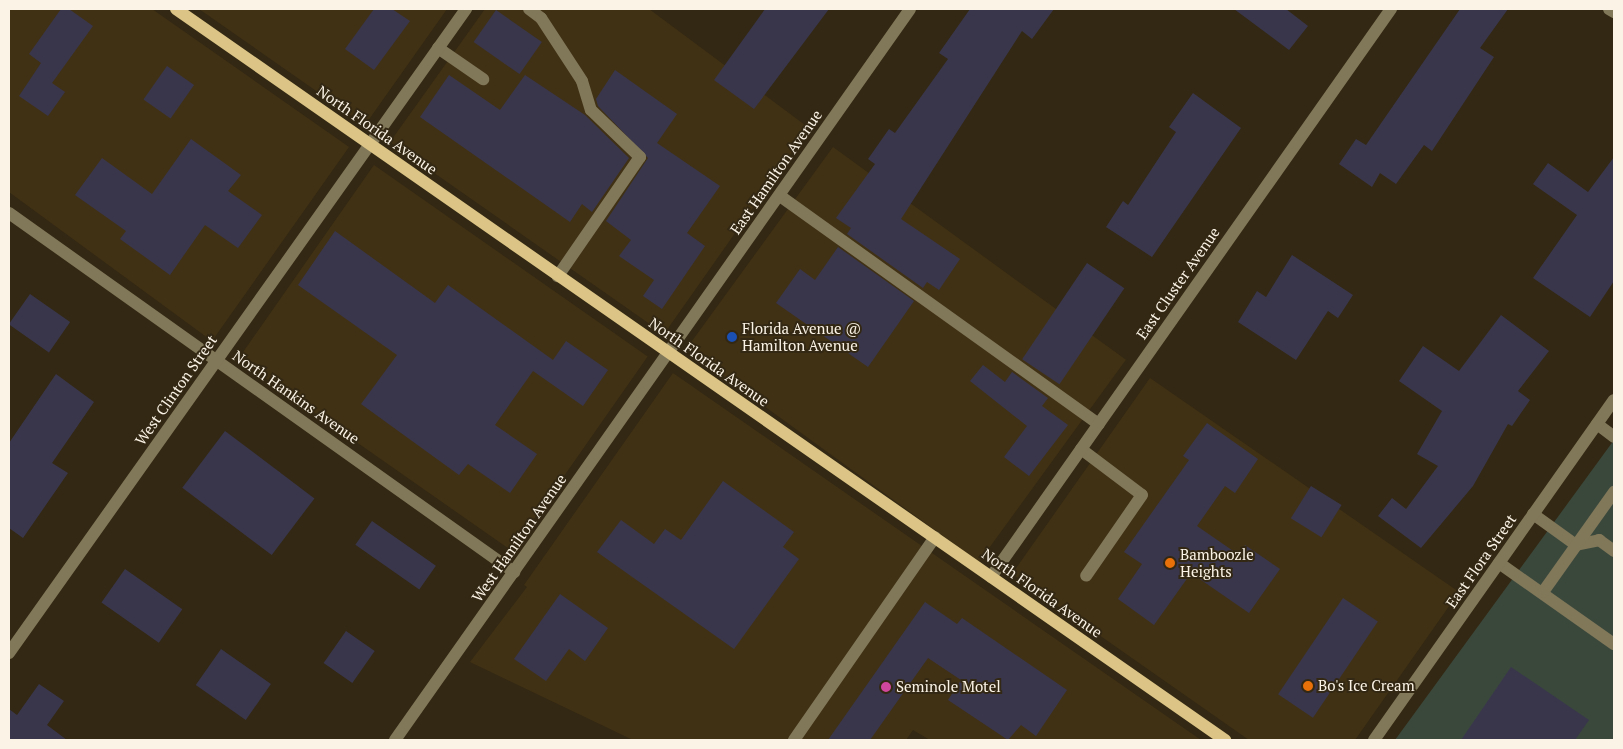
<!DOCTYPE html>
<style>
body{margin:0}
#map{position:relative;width:1623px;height:749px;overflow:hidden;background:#332813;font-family:"PT Serif",serif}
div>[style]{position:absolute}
.built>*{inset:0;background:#403115;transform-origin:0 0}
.green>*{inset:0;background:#3a483c}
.building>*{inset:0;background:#39364c;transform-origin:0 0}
.minor>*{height:12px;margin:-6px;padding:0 6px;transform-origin:6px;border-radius:6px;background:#817759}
.major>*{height:12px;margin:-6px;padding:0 6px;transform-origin:6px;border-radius:6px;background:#dbc485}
.dots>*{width:14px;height:14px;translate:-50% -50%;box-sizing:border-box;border:2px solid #332813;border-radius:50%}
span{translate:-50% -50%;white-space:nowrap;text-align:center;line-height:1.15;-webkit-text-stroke:4px #332813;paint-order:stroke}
.street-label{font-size:15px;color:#fbf3e6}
.poi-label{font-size:15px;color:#fbf3e6}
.left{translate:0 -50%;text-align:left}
.frame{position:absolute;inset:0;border:10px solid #fbf3e6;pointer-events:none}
</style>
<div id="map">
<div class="built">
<div style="clip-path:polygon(9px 9px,152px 9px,349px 147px,212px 341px,9px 192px)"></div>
<div style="clip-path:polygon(199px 9px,447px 9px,365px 125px)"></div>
<div style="clip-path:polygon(485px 9px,649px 9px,809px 128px,664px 334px,390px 142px)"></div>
<div style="left:833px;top:147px;width:362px;height:250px;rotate:36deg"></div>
<div style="left:374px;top:165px;width:334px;height:237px;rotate:35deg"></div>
<div style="clip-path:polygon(673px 373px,1201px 740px,930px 740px,913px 730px,906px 740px,633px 740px,470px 662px,527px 587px,524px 585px)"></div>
<div style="clip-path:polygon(1150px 378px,1459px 592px,1355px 740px,1249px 740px,1012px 574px)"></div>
</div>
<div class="green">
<div style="clip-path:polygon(1614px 440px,1614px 740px,1395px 740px)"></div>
</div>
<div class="building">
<div style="clip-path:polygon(61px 9px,69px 9px,93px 26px,52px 83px,65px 92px,48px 116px,19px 96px,41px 63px,29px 54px)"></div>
<div style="clip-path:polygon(374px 9px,392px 9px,410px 21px,374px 70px,345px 49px)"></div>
<div style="clip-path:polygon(765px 9px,829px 9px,754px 109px,714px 80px)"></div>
<div style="clip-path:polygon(970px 9px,1054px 9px,1032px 39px,1022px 31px,901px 219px,960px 259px,939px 290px,927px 282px,923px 288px,847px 234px,851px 228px,836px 218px,875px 164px,868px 159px,889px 129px,895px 133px,948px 59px,939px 53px)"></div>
<div style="clip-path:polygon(1234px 9px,1286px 9px,1308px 26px,1289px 50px)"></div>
<div style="clip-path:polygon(1460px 9px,1508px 9px,1480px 48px,1494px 57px,1432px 151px,1424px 145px,1396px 184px,1380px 173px,1372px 187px,1339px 164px,1356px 139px,1366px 145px)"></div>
<div style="left:496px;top:10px;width:56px;height:39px;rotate:35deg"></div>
<div style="left:167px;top:66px;width:33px;height:41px;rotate:35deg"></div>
<div style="clip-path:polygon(615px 70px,677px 114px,657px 143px,720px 186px,687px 233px,705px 246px,662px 309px,643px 296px,654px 280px,619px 256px,631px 240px,606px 221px,648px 158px,598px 106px,596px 99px)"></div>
<div style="clip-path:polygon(449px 75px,500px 110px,525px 75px,585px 115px,629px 158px,592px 212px,582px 204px,570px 222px,420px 117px)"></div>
<div style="clip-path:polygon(1193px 93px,1241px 128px,1152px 257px,1106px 227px,1123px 201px,1128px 205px,1176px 132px,1169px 127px)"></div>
<div style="clip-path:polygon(191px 139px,241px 175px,228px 191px,262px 215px,238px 248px,205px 225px,170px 275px,120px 239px,126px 231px,75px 195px,102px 158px,152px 194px)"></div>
<div style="clip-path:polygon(1614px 157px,1614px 281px,1590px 317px,1533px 278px,1577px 215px,1533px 184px,1548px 163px,1588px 192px)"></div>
<div style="clip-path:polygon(335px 231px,435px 303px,448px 285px,553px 360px,566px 341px,608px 370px,583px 406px,533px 371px,495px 425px,537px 454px,510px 493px,468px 464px,459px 475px,361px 404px,397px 355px,298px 285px)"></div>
<div style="clip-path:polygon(838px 247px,914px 301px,868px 367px,776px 303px,800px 269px,815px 280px)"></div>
<div style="clip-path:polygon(1292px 255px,1353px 295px,1338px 318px,1328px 311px,1296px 360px,1238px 322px,1257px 291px,1266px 297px)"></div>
<div style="left:1087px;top:263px;width:45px;height:116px;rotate:34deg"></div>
<div style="left:30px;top:294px;width:49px;height:37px;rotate:35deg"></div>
<div style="clip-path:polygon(1501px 315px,1549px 351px,1518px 391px,1530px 400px,1512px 426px,1508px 424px,1473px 486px,1421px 548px,1378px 516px,1392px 498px,1406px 509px,1438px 466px,1417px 454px,1442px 411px,1399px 381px,1423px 346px,1459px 371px)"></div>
<div style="clip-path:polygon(983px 365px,1005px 382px,1012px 372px,1048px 398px,1042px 406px,1068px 425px,1029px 476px,1004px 457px,1027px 426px,970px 381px)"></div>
<div style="clip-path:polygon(56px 374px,94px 402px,52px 463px,68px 473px,23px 538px,9px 528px,9px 443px)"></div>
<div style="clip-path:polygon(1207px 423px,1258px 459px,1235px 493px,1225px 486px,1197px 526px,1239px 555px,1245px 545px,1280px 569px,1249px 613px,1191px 573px,1154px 625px,1118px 599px,1142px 564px,1124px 552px,1189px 460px,1183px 456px)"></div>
<div style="left:225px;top:431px;width:112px;height:71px;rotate:37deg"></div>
<div style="clip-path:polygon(723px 481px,794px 532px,783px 547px,799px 559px,734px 649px,597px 552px,621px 520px,654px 544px,665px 529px,681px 540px)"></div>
<div style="left:1311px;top:486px;width:36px;height:38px;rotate:32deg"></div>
<div style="left:372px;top:521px;width:78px;height:29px;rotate:35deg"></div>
<div style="left:125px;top:569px;width:70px;height:41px;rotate:35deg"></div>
<div style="clip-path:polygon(560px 594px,608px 628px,585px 661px,569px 649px,546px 681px,514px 659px)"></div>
<div style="left:1343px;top:598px;width:42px;height:116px;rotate:34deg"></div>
<div style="clip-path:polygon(925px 602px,957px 624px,962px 618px,1067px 690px,1036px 736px,1021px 725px,1008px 740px,948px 700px,961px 680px,928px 658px,870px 740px,828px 740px)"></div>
<div style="left:346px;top:631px;width:35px;height:39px;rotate:35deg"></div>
<div style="left:221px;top:649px;width:61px;height:44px;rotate:35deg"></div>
<div style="clip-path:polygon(1511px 667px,1589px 720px,1575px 740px,1461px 740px)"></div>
<div style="clip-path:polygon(39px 684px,64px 701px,47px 725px,67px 740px,9px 740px,9px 709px,17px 715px)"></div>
</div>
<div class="minor">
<div style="left:529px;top:9px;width:15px;rotate:37deg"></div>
<div style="left:541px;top:18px;width:75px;rotate:56.9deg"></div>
<div style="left:582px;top:81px;width:30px;rotate:73deg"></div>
<div style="left:591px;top:110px;width:68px;rotate:43.8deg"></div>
<div style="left:640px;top:157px;width:145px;rotate:124.6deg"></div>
<div style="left:1609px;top:9px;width:6px;rotate:31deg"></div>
<div style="left:438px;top:48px;width:55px;rotate:34.6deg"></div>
<div style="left:780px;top:196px;width:392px;rotate:35.6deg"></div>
<div style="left:9px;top:213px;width:620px;rotate:35.41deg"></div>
<div style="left:1597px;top:424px;width:21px;rotate:37deg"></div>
<div style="left:1081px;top:449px;width:76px;rotate:37deg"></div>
<div style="left:1142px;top:495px;width:98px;rotate:124.7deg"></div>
<div style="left:1533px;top:514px;width:53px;rotate:35.8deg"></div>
<div style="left:1576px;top:545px;width:24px;rotate:-12deg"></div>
<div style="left:1599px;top:540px;width:19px;rotate:36deg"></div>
<div style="left:1499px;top:563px;width:141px;rotate:35.2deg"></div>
<div style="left:991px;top:577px;width:695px;rotate:-54.85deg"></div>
<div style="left:1543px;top:592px;width:123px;rotate:-54.6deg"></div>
<div style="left:9px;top:653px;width:790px;rotate:-54.64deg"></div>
<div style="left:395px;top:740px;width:894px;rotate:-54.83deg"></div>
<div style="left:794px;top:740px;width:247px;rotate:-55.2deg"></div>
<div style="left:1374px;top:740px;width:416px;rotate:-54.8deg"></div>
</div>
<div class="major">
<div style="left:176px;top:9px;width:1279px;rotate:34.87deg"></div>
</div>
<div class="dots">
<div style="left:732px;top:337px;background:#1a4fb4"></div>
<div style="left:1170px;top:563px;background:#e8710a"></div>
<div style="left:1308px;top:686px;background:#e8710a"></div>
<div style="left:886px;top:687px;background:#d1479c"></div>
</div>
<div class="street-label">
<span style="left:377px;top:130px;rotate:35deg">North Florida Avenue</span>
<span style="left:776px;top:172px;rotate:-55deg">East Hamilton Avenue</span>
<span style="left:1178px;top:283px;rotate:-55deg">East Cluster Avenue</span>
<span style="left:709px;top:362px;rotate:35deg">North Florida Avenue</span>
<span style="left:176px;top:390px;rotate:-55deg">West Clinton Street</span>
<span style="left:296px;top:397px;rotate:35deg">North Hankins Avenue</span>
<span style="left:519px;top:538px;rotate:-55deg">West Hamilton Avenue</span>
<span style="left:1481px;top:561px;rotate:-55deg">East Flora Street</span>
<span style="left:1042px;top:593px;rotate:35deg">North Florida Avenue</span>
</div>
<div class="poi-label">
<span class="left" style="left:742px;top:337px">Florida Avenue @<br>Hamilton Avenue</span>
<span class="left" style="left:1180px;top:563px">Bamboozle<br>Heights</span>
<span class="left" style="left:1318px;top:686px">Bo's Ice Cream</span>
<span class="left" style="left:896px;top:687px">Seminole Motel</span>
</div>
<div class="frame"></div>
</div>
